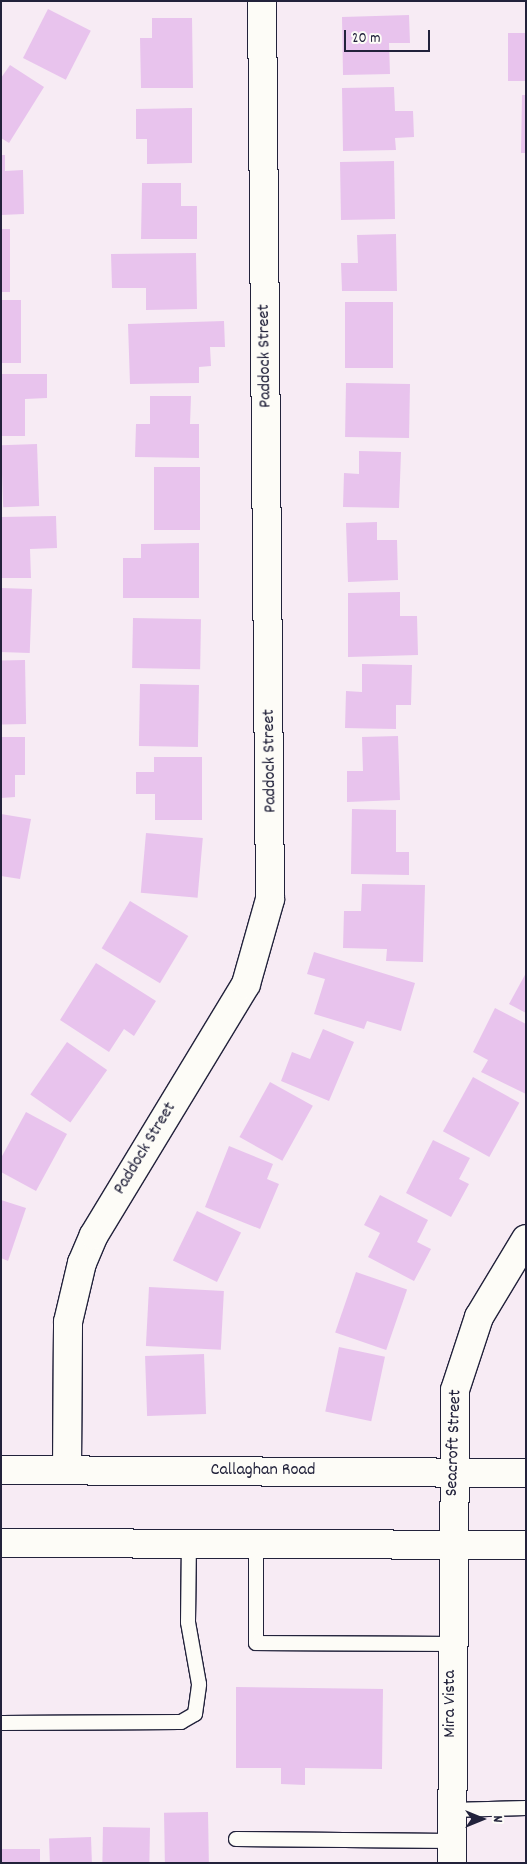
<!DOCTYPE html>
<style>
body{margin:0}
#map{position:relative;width:527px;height:1864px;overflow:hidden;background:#f7ebf4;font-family:Dekko,sans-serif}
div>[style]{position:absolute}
.building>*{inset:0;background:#e8c3ed;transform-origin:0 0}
.roads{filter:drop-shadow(1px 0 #22223b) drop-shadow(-1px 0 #22223b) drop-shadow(0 1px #22223b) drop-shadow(0 -1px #22223b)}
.service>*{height:14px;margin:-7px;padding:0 7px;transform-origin:7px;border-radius:7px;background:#fdfcf7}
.minor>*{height:28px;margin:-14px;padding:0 14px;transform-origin:14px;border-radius:14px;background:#fdfcf7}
.secondary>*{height:28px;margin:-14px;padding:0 14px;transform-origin:14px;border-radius:14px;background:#fdfcf7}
span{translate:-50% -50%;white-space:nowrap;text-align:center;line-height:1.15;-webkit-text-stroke:4.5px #fdfcf7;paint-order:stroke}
.street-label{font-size:18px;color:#22223b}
.frame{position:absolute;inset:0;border:2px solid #22223b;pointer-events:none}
.north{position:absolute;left:457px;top:1794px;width:50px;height:50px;-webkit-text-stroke:4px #fdfcf7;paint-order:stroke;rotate:90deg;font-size:14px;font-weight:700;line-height:20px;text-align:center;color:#22223b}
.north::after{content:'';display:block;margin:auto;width:18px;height:22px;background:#22223b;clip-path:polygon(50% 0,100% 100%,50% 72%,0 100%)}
.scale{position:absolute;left:344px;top:30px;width:86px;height:22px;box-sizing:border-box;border:2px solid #22223b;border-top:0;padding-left:6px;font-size:15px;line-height:18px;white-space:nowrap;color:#22223b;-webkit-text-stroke:4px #fdfcf7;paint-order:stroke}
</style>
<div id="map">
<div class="building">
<div style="left:48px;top:9px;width:48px;height:55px;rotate:27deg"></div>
<div style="clip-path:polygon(409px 15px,410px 43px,389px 43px,390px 74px,343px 75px,342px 17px)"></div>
<div style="clip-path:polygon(152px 18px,192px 18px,193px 88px,141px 88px,140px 38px,152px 38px)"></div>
<div style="left:508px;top:33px;width:18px;height:48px"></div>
<div style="clip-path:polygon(10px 65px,44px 87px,9px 143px,1px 138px,1px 78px)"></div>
<div style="clip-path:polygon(394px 87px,395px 111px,413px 111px,414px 137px,395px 138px,396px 150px,343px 151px,342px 88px)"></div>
<div style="clip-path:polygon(522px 95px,526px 95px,526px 153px,521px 153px)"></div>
<div style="clip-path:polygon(192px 108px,192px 163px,147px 164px,147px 139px,136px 139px,136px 109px)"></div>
<div style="clip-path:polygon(1px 155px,5px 155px,5px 171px,23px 170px,24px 214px,1px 215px)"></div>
<div style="left:394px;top:161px;width:58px;height:54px;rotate:89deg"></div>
<div style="clip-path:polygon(142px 183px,181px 183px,181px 206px,197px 206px,197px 239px,141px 239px)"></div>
<div style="left:1px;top:229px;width:9px;height:63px"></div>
<div style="clip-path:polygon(396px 234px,397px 291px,342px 291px,341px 263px,358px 263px,357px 235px)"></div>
<div style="clip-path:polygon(196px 253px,197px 309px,146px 310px,146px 288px,112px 288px,111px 254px)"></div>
<div style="left:1px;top:300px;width:20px;height:63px"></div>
<div style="left:345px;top:302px;width:48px;height:66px"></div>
<div style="clip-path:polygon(224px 321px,225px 347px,210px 347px,211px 366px,199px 367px,199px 383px,130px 384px,128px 324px)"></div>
<div style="clip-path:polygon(1px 374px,47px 374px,47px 398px,25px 399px,25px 436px,1px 436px)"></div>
<div style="left:346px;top:383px;width:64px;height:54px;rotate:1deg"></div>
<div style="clip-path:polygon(150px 396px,191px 396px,190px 424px,199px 424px,199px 458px,135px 457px,136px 424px,150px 424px)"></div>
<div style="left:37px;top:444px;width:62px;height:36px;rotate:88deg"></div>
<div style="clip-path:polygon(359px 451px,401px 452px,399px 508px,343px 507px,344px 473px,359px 474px)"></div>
<div style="left:154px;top:467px;width:46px;height:63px"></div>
<div style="clip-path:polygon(56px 516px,57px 548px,30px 549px,31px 578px,1px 578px,1px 517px)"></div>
<div style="clip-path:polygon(377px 522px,377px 540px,397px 540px,398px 580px,348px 582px,346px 523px)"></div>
<div style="clip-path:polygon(199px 543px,199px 598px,123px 598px,123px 558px,141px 558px,141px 544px)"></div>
<div style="left:1px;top:588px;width:31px;height:64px;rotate:2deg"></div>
<div style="clip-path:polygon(400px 592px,400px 616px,417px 616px,418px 655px,348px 657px,348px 593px)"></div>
<div style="left:133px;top:618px;width:68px;height:50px;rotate:1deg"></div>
<div style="left:25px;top:660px;width:64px;height:24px;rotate:89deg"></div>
<div style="clip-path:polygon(362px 664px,412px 665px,411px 705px,396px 705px,396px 729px,345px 728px,346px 691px,362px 692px)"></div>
<div style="left:140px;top:684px;width:59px;height:62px;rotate:1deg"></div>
<div style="clip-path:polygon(398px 736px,400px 800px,347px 802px,347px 771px,363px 771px,362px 737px)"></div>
<div style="clip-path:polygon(1px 737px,25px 737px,25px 775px,15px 775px,15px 797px,1px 798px)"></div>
<div style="clip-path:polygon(154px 757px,202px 757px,202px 820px,155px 820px,155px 794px,136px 794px,136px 772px,154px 772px)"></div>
<div style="clip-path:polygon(352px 809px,396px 810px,396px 852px,409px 852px,409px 875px,351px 874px)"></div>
<div style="clip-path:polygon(1px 814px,31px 819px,20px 879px,1px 876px)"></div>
<div style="left:146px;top:833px;width:57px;height:60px;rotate:5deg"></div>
<div style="clip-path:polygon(362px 884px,425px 885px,423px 962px,386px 961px,387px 949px,343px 948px,344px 911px,361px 911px)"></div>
<div style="left:130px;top:901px;width:68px;height:55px;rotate:31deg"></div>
<div style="clip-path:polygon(314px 952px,415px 983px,401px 1031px,367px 1021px,364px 1029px,314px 1014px,325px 979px,307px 974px)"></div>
<div style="clip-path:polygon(96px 963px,156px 1001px,134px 1036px,124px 1029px,109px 1052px,60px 1020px)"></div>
<div style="clip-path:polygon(526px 973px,526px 1013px,509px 1004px)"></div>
<div style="clip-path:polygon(495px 1008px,526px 1024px,526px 1094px,481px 1072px,488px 1060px,473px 1052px)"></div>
<div style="clip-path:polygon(323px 1029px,354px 1042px,329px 1101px,281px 1081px,292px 1052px,310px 1059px)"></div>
<div style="left:67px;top:1042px;width:49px;height:64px;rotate:35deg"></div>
<div style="left:473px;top:1077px;width:53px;height:62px;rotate:29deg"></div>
<div style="left:270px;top:1082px;width:49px;height:63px;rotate:29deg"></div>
<div style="clip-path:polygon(26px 1112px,67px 1134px,36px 1191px,1px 1172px,1px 1158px)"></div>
<div style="clip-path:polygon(433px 1140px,470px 1158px,459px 1179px,469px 1184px,451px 1217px,406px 1193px)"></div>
<div style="clip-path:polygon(229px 1146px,273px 1164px,267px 1179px,279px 1184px,260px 1229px,205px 1207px)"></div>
<div style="clip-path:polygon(380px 1195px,428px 1220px,417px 1242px,431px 1249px,414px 1281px,368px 1257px,380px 1233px,364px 1225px)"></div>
<div style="clip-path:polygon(1px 1200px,26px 1208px,8px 1261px,1px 1258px)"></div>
<div style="left:197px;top:1211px;width:49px;height:55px;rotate:26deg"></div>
<div style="left:356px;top:1272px;width:54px;height:64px;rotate:19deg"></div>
<div style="left:149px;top:1287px;width:75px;height:59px;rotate:3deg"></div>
<div style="left:339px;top:1347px;width:47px;height:66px;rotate:12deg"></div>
<div style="left:204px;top:1354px;width:60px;height:59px;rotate:88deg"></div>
<div style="clip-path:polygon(236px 1687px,383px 1689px,382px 1769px,305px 1768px,305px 1785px,281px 1784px,281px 1768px,236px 1768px)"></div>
<div style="left:208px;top:1812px;width:51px;height:44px;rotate:89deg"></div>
<div style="left:103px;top:1827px;width:47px;height:36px;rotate:1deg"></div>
<div style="left:91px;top:1837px;width:26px;height:42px;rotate:88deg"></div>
<div style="left:1px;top:1849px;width:39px;height:14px"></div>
</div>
<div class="roads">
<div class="service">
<div style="left:256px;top:1544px;width:99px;rotate:90deg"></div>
<div style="left:256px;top:1643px;width:195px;rotate:0.3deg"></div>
<div style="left:1px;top:1723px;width:180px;rotate:-0.3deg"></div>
<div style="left:181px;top:1722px;width:16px;rotate:-30deg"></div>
<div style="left:195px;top:1714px;width:30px;rotate:-82deg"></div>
<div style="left:199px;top:1684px;width:63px;rotate:-100.1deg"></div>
<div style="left:188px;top:1622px;width:79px;rotate:-89.3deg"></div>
<div style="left:451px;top:1810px;width:75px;rotate:-1.5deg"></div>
<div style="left:236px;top:1839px;width:216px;rotate:0.5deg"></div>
</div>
<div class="minor">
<div style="left:1px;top:1470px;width:525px;rotate:0.33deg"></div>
<div style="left:67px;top:1470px;width:148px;rotate:-89.6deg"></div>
<div style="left:68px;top:1322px;width:61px;rotate:-76.7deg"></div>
<div style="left:82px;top:1263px;width:30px;rotate:-67deg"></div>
<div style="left:94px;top:1235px;width:293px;rotate:-58.8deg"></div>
<div style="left:246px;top:984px;width:88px;rotate:-74.2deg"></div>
<div style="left:270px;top:899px;width:898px;rotate:-90.51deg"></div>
<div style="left:452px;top:1863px;width:473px;rotate:-89.6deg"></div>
<div style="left:455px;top:1390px;width:77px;rotate:-71.8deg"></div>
<div style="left:479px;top:1317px;width:91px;rotate:-58.9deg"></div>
</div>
<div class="secondary">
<div style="left:1px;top:1543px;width:525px;rotate:0.22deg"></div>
</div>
</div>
<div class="street-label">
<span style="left:266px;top:356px;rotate:-91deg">Paddock Street</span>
<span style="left:271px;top:761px;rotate:-91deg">Paddock Street</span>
<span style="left:146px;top:1149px;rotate:-59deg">Paddock Street</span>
<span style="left:455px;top:1443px;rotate:-88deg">Seacroft Street</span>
<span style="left:263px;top:1471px">Callaghan Road</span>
<span style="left:451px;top:1704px;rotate:-90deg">Mira Vista</span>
</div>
<div class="frame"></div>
<div class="north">N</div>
<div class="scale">20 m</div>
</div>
